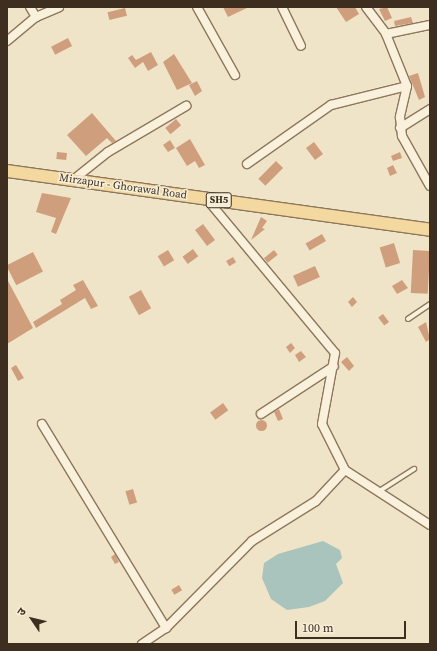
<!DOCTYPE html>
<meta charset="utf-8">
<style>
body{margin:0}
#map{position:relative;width:437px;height:651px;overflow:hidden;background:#f0e4c8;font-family:"Source Serif 4","Noto Sans Devanagari",serif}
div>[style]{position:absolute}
.water>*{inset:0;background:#a9c4bc}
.building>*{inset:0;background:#cf9f7d;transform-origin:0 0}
.round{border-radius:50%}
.roads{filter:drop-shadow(1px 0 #8d765c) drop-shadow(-1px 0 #8d765c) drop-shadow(0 1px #8d765c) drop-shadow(0 -1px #8d765c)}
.lane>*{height:4px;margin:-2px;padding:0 2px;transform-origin:2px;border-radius:2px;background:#faf1dc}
.street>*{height:8px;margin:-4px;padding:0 4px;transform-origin:4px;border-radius:4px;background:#faf1dc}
.primary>*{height:12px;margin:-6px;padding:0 6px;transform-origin:6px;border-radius:6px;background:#f3d9a0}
span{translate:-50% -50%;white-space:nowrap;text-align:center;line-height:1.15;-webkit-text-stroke:3px #f7eed8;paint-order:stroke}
.shield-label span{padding:1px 3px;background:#f7eed8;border:1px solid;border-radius:3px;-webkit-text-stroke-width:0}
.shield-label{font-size:10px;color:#3d2e20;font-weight:700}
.street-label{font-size:11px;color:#3d2e20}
.frame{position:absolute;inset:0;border:8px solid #3d2e20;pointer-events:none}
.north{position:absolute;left:12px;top:599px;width:40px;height:40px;-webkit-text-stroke:3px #f7eed8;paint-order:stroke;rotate:305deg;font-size:11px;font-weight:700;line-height:16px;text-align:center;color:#3d2e20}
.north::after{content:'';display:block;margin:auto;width:14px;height:18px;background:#3d2e20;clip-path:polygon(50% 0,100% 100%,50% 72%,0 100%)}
.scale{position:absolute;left:295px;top:621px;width:111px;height:18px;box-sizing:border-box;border:2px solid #3d2e20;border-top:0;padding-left:5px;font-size:12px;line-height:14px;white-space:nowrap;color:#3d2e20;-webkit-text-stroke:3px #f7eed8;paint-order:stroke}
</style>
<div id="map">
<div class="water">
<div style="clip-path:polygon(323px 541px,340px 550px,342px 558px,336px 564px,343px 583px,325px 601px,309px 607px,287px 610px,271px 599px,262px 578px,264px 563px,278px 554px)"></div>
</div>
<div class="building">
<div style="clip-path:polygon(223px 7px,249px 7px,228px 17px)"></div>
<div style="clip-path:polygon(336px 7px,355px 7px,359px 14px,346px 22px)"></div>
<div style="clip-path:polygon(387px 7px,392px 18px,385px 21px,379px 9px)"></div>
<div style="left:125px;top:8px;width:8px;height:18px;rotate:76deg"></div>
<div style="clip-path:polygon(411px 17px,413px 23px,395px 26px,394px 21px)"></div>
<div style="left:68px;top:38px;width:9px;height:19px;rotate:63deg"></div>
<div style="clip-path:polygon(151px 52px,158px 65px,148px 71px,143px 62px,135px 68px,128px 58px,132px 55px,136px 60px)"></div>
<div style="clip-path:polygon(174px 54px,192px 83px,177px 90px,163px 62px)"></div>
<div style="clip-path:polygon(418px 73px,425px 97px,419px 100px,409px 76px)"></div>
<div style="clip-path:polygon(197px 81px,202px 91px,195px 96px,189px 85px)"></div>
<div style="clip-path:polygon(92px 113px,116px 141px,112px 143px,107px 138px,86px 156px,67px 135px)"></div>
<div style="left:176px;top:119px;width:8px;height:14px;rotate:50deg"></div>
<div style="clip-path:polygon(190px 139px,205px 165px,199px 168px,195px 161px,187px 166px,176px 148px)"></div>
<div style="clip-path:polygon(170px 140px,175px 148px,168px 152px,163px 145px)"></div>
<div style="left:314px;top:142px;width:15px;height:10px;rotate:53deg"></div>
<div style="left:57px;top:152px;width:10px;height:7px;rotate:6deg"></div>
<div style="clip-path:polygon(400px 152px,402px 158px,393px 161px,391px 156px)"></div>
<div style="left:276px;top:161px;width:10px;height:25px;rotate:45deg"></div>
<div style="clip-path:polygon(393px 165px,397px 173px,390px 176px,387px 168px)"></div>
<div style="clip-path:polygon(42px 193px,71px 198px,56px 234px,51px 232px,56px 218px,36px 212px)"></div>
<div style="clip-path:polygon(261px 217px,267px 221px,262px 228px,265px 229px,251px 240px)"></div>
<div style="left:203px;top:224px;width:20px;height:10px;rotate:53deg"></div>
<div style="left:322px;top:234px;width:8px;height:19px;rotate:60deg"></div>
<div style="left:394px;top:243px;width:21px;height:15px;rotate:73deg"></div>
<div style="left:193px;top:249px;width:9px;height:13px;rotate:54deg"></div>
<div style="left:168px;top:250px;width:12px;height:12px;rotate:59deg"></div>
<div style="left:274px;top:250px;width:6px;height:13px;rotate:51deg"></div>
<div style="left:413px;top:250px;width:17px;height:43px;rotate:3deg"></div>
<div style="left:33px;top:252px;width:22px;height:30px;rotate:63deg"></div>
<div style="left:233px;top:257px;width:6px;height:8px;rotate:59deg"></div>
<div style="left:315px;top:266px;width:12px;height:24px;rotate:66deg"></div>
<div style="clip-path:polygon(7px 279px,33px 328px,7px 344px)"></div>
<div style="clip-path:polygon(83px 280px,98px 306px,91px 309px,85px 298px,36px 328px,33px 322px,62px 304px,60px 300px,76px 290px,73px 285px)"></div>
<div style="clip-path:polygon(402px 280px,408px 288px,397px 294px,392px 286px)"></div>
<div style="left:141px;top:290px;width:21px;height:14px;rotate:61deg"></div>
<div style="clip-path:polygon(353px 297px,357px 302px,352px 307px,348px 302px)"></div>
<div style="left:383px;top:314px;width:10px;height:6px;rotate:53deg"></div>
<div style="clip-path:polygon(426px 322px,430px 339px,426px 342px,418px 327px)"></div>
<div style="clip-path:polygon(291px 343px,295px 348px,290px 353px,286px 347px)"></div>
<div style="clip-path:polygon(301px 351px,306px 357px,299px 362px,295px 355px)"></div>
<div style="clip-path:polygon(347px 357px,354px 366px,349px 371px,341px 362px)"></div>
<div style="clip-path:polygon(16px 365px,24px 378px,18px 381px,11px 368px)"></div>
<div style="left:223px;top:403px;width:9px;height:16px;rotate:54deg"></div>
<div style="clip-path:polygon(279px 409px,283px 419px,278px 421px,274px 412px)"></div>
<div class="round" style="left:255.5px;top:419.5px;width:11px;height:11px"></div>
<div style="left:133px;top:489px;width:14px;height:8px;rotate:73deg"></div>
<div style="clip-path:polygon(115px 554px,119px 562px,115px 564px,111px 557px)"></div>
<div style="left:179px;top:585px;width:6px;height:9px;rotate:59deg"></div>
</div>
<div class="roads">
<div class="lane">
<div style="left:408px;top:319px;width:27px;rotate:-34deg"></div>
<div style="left:378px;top:492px;width:43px;rotate:-32.6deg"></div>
</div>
<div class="street">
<div style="left:30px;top:7px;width:12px;rotate:59deg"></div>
<div style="left:197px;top:7px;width:78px;rotate:60.8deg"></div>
<div style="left:282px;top:7px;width:43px;rotate:64deg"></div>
<div style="left:366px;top:7px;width:34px;rotate:53deg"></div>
<div style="left:386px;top:34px;width:56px;rotate:68deg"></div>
<div style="left:407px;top:86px;width:32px;rotate:103deg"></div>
<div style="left:400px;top:117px;width:19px;rotate:84deg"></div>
<div style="left:402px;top:136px;width:57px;rotate:60.8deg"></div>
<div style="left:386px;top:34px;width:45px;rotate:-11.6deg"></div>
<div style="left:7px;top:41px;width:38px;rotate:-40deg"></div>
<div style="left:36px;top:17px;width:25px;rotate:-23deg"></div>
<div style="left:400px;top:128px;width:36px;rotate:-32deg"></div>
<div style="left:247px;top:164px;width:103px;rotate:-35.1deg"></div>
<div style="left:331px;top:105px;width:78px;rotate:-14deg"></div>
<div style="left:73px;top:180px;width:45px;rotate:-38.7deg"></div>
<div style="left:108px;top:152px;width:91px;rotate:-30.5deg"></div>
<div style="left:261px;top:414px;width:87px;rotate:-33.3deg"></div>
<div style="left:42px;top:424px;width:239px;rotate:58.7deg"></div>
<div style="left:345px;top:470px;width:101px;rotate:32.9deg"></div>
<div style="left:142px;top:644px;width:29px;rotate:-34deg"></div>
<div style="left:166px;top:628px;width:122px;rotate:-45.3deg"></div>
<div style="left:252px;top:541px;width:75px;rotate:-32deg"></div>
<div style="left:316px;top:501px;width:42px;rotate:-46.9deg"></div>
<div style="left:345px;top:470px;width:51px;rotate:-116.6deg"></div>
<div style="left:322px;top:424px;width:72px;rotate:-79.6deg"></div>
<div style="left:335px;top:353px;width:202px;rotate:-129.8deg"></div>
</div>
<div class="primary">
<div style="left:7px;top:171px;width:427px;rotate:7.9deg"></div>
</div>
</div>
<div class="shield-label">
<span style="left:219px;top:200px">SH5</span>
</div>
<div class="street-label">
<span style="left:123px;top:187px;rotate:8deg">Mirzapur - Ghorawal Road</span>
</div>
<div class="frame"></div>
<div class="north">उ</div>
<div class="scale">100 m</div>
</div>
